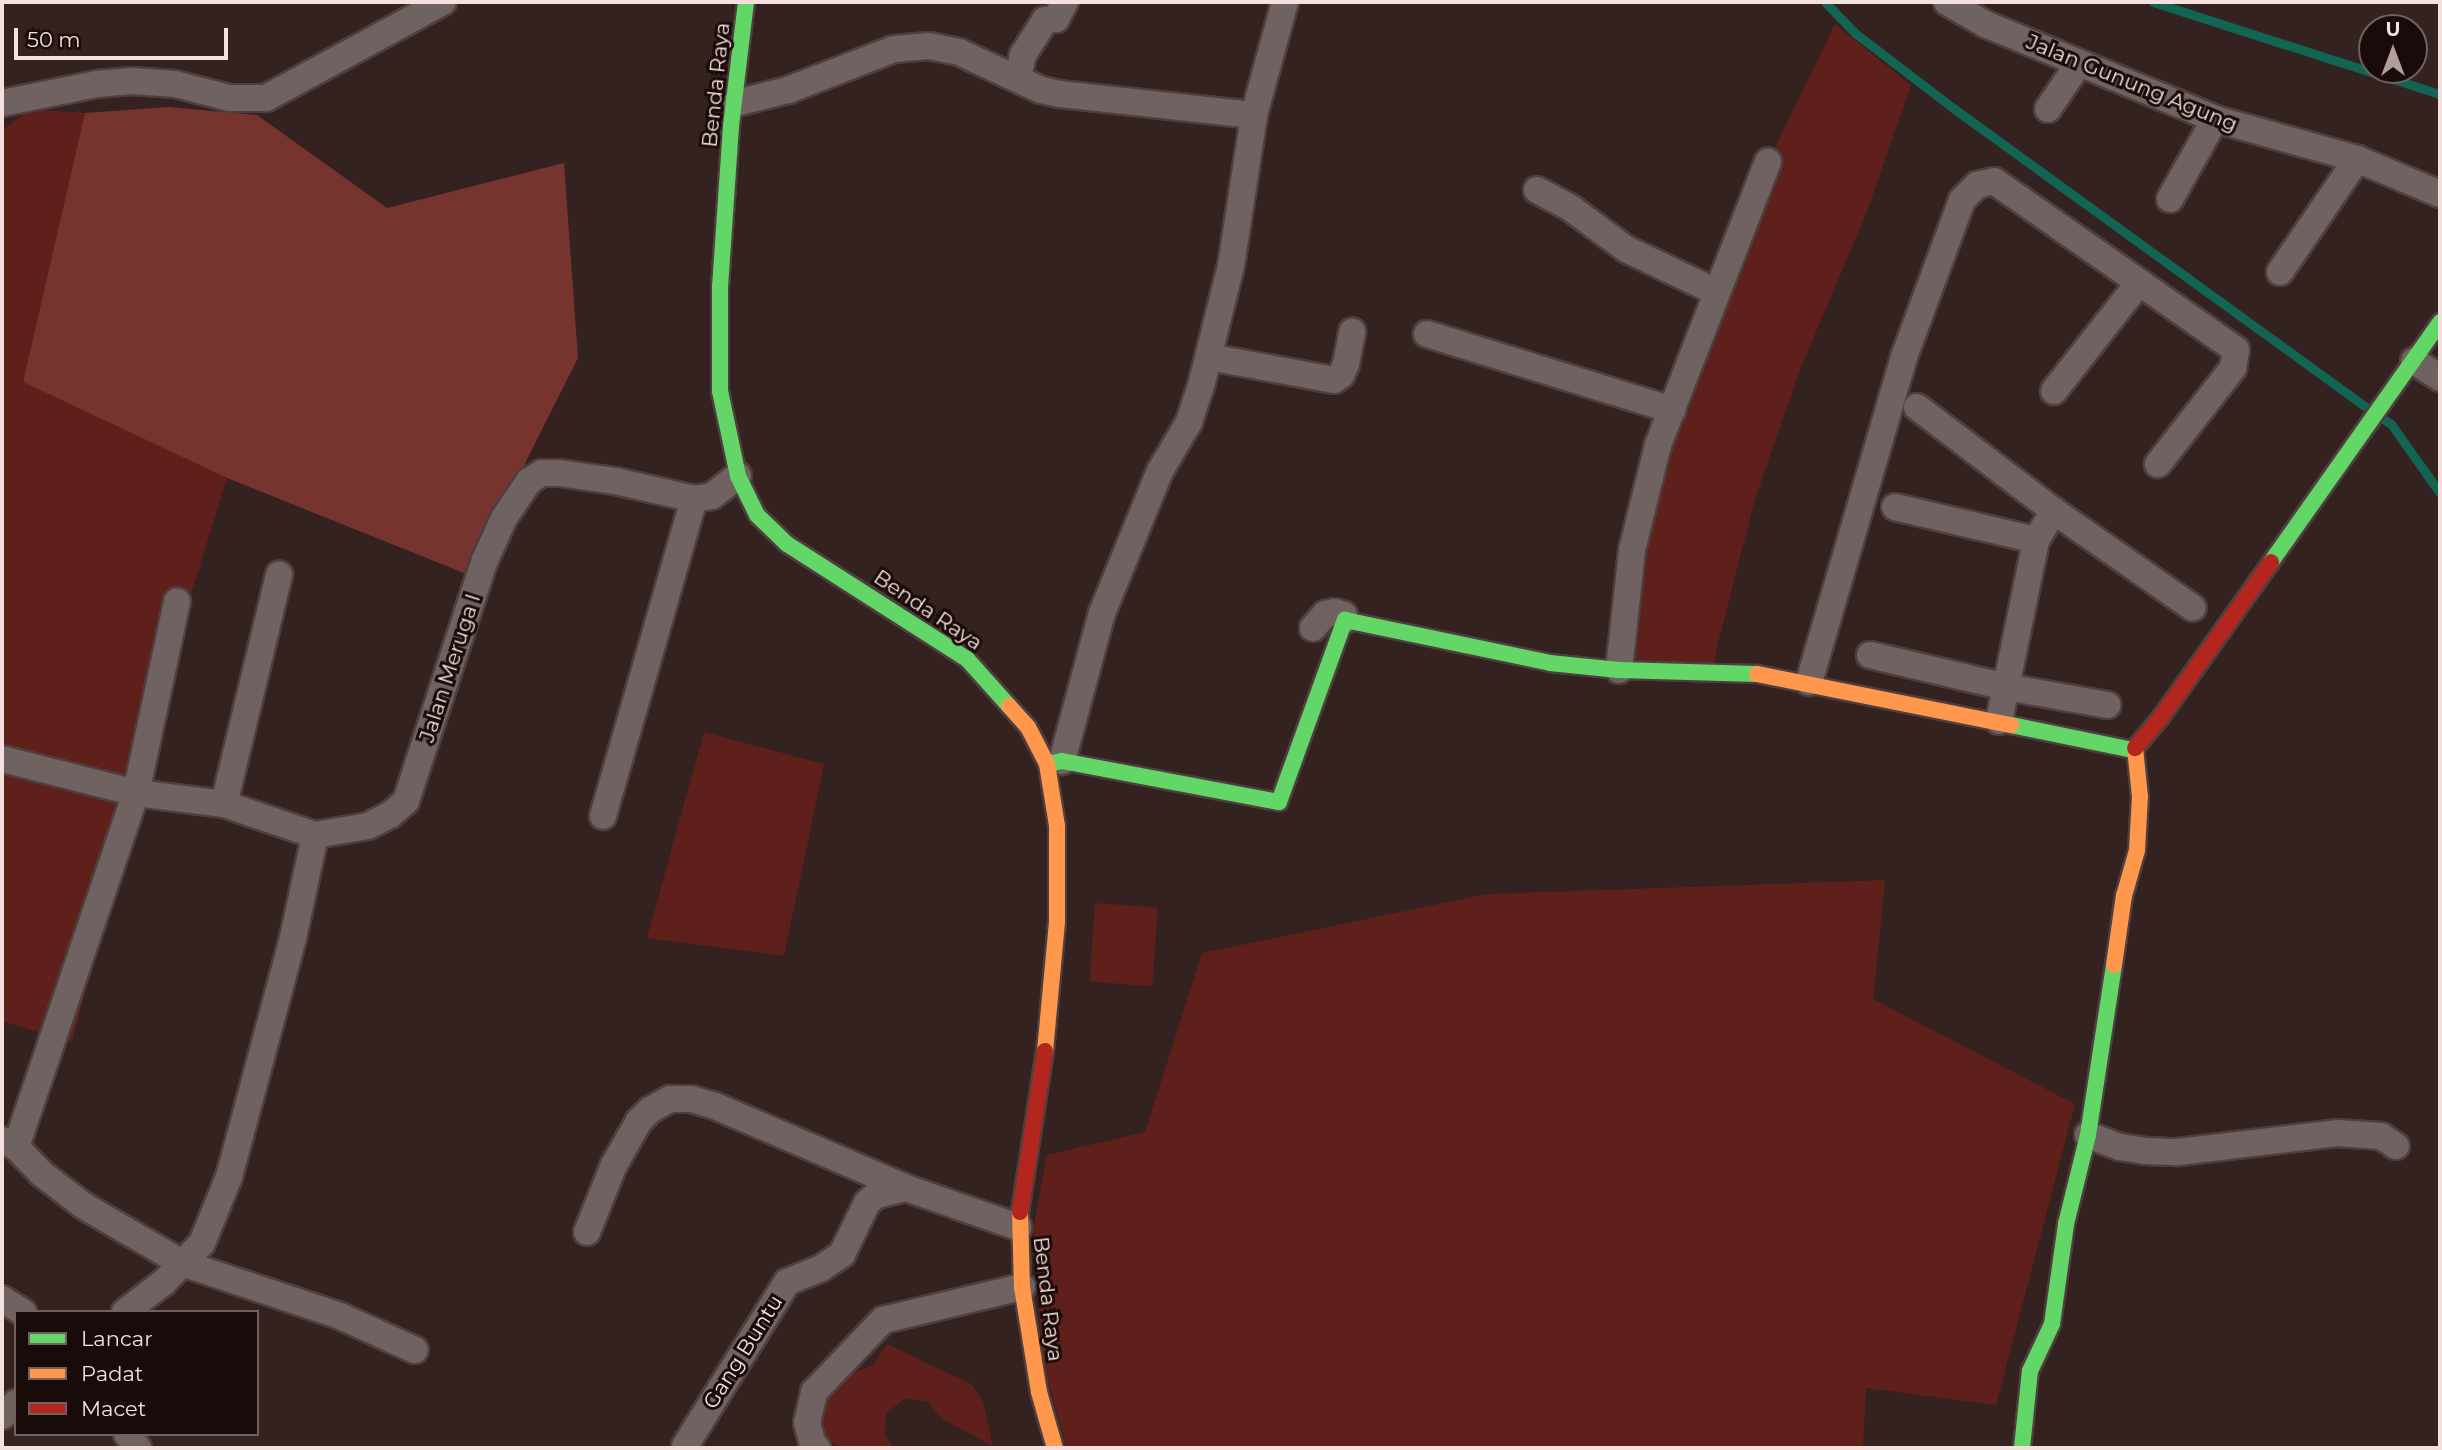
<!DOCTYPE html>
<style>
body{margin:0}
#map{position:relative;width:2442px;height:1450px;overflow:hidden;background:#332220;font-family:Montserrat,sans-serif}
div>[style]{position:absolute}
.green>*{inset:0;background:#5f1f1b;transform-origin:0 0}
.forest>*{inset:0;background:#77342e}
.stream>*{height:9px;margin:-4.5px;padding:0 4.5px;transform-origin:4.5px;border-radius:4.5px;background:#126453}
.roads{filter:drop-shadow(2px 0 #4e3f3e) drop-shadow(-2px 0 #4e3f3e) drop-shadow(0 2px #4e3f3e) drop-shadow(0 -2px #4e3f3e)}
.street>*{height:26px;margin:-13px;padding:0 13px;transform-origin:13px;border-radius:13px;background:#6f6261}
.fast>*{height:16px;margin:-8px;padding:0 8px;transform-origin:8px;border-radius:8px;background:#63d668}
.slow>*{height:16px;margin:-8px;padding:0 8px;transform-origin:8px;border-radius:8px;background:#ff974d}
.jam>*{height:16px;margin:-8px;padding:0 8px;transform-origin:8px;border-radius:8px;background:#b3261e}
span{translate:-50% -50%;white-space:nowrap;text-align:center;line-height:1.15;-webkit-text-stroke:6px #190b09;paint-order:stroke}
.street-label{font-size:21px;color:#f6e0dd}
.frame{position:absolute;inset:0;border:4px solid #f6e0dd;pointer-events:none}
.legend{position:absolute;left:14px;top:1310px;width:245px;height:126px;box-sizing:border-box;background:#190b09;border:2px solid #71605e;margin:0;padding:9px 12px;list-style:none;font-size:21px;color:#f6e0dd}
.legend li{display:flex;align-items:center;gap:14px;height:35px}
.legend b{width:35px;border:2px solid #71605e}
.north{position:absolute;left:2358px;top:14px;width:70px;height:70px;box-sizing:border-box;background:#190b09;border:2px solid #71605e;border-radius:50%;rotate:0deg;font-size:19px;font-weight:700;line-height:28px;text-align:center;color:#f6e0dd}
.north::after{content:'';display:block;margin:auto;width:24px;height:32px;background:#b29e9b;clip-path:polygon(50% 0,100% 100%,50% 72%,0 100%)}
.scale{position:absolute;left:14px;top:28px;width:214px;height:32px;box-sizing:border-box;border:4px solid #f6e0dd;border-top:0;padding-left:9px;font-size:21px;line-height:24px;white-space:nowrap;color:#f6e0dd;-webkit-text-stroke:5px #190b09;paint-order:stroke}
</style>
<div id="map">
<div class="green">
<div style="clip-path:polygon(1835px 24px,1911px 85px,1868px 209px,1800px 370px,1755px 499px,1717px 647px,1714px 671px,1619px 670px,1632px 550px,1768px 162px)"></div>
<div style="clip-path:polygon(30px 109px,85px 113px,23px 382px,227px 478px,192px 591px,72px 1042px,2px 1021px,2px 130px)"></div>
<div style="clip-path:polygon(704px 732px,824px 764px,784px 956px,647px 938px)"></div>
<div style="clip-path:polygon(1885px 880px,1873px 999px,2075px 1104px,1996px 1405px,1866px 1388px,1863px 1448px,1067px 1448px,1043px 1364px,1033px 1230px,1047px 1155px,1145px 1132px,1202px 953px,1487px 894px)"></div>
<div style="left:1095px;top:903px;width:63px;height:79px;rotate:4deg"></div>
<div style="clip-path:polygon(887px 1344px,971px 1384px,983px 1401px,993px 1446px,942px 1419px,927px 1401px,904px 1399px,886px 1413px,885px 1436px,894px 1448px,841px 1448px,831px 1442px,821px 1428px,829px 1394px,844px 1376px,873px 1365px)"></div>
</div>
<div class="forest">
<div style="clip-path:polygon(169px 107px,257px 115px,387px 208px,564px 163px,578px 358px,469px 575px,227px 478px,23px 382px,85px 113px)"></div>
</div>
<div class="stream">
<div style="left:1825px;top:2px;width:43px;rotate:45.9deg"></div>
<div style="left:1855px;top:33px;width:123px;rotate:37.4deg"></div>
<div style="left:1953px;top:108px;width:515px;rotate:35.91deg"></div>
<div style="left:2153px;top:2px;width:301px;rotate:17.8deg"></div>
<div style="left:2382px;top:418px;width:11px;rotate:34deg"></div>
<div style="left:2391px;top:424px;width:85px;rotate:54.6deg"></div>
</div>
<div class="roads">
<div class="street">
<div style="left:1947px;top:2px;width:44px;rotate:30.1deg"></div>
<div style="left:1985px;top:24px;width:249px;rotate:22.4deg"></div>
<div style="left:2215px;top:119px;width:148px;rotate:15.7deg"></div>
<div style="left:2357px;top:159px;width:90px;rotate:22.9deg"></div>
<div style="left:1018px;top:78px;width:24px;rotate:-78deg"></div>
<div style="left:1023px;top:55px;width:41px;rotate:-57.8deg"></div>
<div style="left:1045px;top:20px;width:11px;rotate:-5deg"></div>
<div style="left:1056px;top:19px;width:19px;rotate:-62deg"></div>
<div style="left:2px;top:103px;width:97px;rotate:-11.3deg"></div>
<div style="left:97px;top:84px;width:35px;rotate:-5deg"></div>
<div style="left:132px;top:81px;width:43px;rotate:4deg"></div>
<div style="left:175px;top:84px;width:56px;rotate:14.5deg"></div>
<div style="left:229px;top:98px;width:37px"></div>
<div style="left:266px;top:98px;width:201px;rotate:-28.5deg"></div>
<div style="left:736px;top:103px;width:54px;rotate:-14deg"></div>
<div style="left:788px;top:90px;width:114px;rotate:-21.1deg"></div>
<div style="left:894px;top:49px;width:35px;rotate:-5deg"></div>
<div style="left:929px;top:46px;width:31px;rotate:11deg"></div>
<div style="left:959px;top:52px;width:90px;rotate:24.9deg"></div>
<div style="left:1041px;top:90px;width:19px;rotate:12deg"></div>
<div style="left:1060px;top:94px;width:195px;rotate:6.2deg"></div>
<div style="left:2048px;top:109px;width:55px;rotate:-56deg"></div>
<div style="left:1537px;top:190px;width:40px;rotate:28deg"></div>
<div style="left:1572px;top:209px;width:67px;rotate:36.5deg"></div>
<div style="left:1626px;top:249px;width:100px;rotate:25.5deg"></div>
<div style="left:2170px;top:199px;width:92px;rotate:-60.6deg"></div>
<div style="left:2280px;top:272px;width:137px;rotate:-55.7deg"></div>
<div style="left:1427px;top:334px;width:257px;rotate:17.2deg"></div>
<div style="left:1209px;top:357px;width:127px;rotate:10.4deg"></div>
<div style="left:1334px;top:380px;width:9px;rotate:-36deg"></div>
<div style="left:1341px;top:375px;width:12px;rotate:-66deg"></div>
<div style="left:1346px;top:364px;width:33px;rotate:-79deg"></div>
<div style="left:2414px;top:361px;width:31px;rotate:33deg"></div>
<div style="left:2054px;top:391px;width:136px;rotate:-51.9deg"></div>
<div style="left:1917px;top:407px;width:172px;rotate:37.2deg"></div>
<div style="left:1895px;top:507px;width:145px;rotate:13.2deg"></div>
<div style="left:1313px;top:628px;width:18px;rotate:-49deg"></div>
<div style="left:1325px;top:614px;width:10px;rotate:-11deg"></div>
<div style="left:1335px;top:612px;width:9px;rotate:18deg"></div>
<div style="left:1344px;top:615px;width:5px;rotate:79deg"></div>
<div style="left:1870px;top:655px;width:140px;rotate:13.2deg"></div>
<div style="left:2006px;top:687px;width:103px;rotate:10.1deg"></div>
<div style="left:1619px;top:670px;width:121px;rotate:-83.8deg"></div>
<div style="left:1632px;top:550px;width:108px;rotate:-76.1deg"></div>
<div style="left:1658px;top:445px;width:304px;rotate:-68.8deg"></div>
<div style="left:1809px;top:682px;width:339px;rotate:-73.7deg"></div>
<div style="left:1904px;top:357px;width:167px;rotate:-69.7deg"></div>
<div style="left:1962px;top:200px;width:21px;rotate:-45deg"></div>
<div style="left:1977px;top:185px;width:17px;rotate:-13deg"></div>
<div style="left:1994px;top:181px;width:295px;rotate:34.9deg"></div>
<div style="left:2236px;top:350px;width:18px;rotate:99deg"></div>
<div style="left:2233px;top:368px;width:122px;rotate:128deg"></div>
<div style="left:1999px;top:721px;width:185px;rotate:-78.4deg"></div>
<div style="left:2036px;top:540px;width:34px;rotate:-58deg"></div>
<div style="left:2054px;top:511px;width:169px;rotate:34.9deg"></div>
<div style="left:2px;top:759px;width:138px;rotate:14.2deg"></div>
<div style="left:136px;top:793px;width:89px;rotate:7.1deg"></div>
<div style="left:224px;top:804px;width:96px;rotate:18.8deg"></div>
<div style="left:315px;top:835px;width:54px;rotate:-9.6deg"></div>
<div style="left:368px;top:826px;width:25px;rotate:-27deg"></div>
<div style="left:390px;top:815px;width:21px;rotate:-41deg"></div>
<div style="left:406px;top:801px;width:254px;rotate:-71.9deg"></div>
<div style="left:485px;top:560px;width:46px;rotate:-65.7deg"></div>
<div style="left:504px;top:518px;width:45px;rotate:-56deg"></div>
<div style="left:529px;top:481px;width:15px;rotate:-32deg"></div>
<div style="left:542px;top:473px;width:17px"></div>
<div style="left:559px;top:473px;width:57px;rotate:8.1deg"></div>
<div style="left:615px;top:481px;width:81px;rotate:12.8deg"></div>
<div style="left:694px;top:499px;width:18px;rotate:-9deg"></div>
<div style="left:712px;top:496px;width:33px;rotate:-38deg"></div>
<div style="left:1062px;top:761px;width:153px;rotate:-74.9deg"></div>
<div style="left:1102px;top:613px;width:153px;rotate:-67.8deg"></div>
<div style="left:1160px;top:471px;width:57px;rotate:-59.4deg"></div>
<div style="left:1189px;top:422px;width:38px;rotate:-72deg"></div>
<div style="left:1201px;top:386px;width:124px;rotate:-76deg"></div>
<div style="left:1231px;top:266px;width:153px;rotate:-81.3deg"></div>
<div style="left:1254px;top:115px;width:117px;rotate:-74.7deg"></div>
<div style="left:224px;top:804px;width:236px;rotate:-76.5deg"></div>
<div style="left:603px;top:816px;width:330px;rotate:-74deg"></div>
<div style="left:2088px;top:1135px;width:34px;rotate:21deg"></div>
<div style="left:2120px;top:1147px;width:25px;rotate:9deg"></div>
<div style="left:2145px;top:1151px;width:33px;rotate:2deg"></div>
<div style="left:2178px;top:1152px;width:160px;rotate:-6.8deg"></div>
<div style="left:2337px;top:1133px;width:44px;rotate:3.9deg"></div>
<div style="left:2381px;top:1136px;width:18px;rotate:34deg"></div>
<div style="left:2px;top:1140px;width:16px;rotate:27deg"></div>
<div style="left:16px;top:1147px;width:36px;rotate:46deg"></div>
<div style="left:41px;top:1173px;width:54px;rotate:37.5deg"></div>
<div style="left:84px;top:1206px;width:113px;rotate:30.2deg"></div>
<div style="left:182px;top:1263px;width:167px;rotate:18.5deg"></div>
<div style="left:340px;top:1316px;width:82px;rotate:24.4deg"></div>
<div style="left:16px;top:1147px;width:374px;rotate:-71.3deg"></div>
<div style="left:136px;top:793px;width:196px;rotate:-77.9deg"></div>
<div style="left:587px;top:1232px;width:72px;rotate:-68.1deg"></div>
<div style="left:614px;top:1165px;width:51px;rotate:-60.4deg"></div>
<div style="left:639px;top:1121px;width:16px;rotate:-45deg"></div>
<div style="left:650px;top:1110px;width:23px;rotate:-29deg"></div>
<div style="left:670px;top:1099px;width:21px"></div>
<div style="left:691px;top:1099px;width:25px;rotate:16deg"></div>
<div style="left:715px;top:1106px;width:208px;rotate:23.2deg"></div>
<div style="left:2px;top:1299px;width:25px;rotate:32deg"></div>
<div style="left:125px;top:1312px;width:49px;rotate:-37.6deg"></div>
<div style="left:164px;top:1282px;width:54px;rotate:-45.7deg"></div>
<div style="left:202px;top:1243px;width:71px;rotate:-67.8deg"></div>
<div style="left:229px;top:1177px;width:247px;rotate:-75deg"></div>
<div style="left:293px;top:938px;width:105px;rotate:-77.9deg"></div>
<div style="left:2px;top:1416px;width:19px;rotate:-43deg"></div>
<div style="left:127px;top:1434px;width:18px;rotate:52deg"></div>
<div style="left:685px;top:1446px;width:193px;rotate:-58.1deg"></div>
<div style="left:787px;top:1282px;width:35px;rotate:-22deg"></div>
<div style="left:820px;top:1269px;width:27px;rotate:-34deg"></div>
<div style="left:842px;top:1254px;width:57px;rotate:-63.9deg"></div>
<div style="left:867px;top:1203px;width:12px;rotate:-42deg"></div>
<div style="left:876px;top:1195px;width:31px;rotate:-13deg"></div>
<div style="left:906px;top:1188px;width:119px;rotate:19.2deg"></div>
<div style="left:817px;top:1448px;width:5px;rotate:-143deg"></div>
<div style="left:813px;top:1445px;width:23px;rotate:-105deg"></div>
<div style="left:807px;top:1423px;width:32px;rotate:-77deg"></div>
<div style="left:814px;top:1392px;width:100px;rotate:-46.2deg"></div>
<div style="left:883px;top:1320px;width:143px;rotate:-13.4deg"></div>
</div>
<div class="fast">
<div style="left:746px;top:2px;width:125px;rotate:96.9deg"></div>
<div style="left:731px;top:126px;width:160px;rotate:93.9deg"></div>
<div style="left:720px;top:286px;width:105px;rotate:90deg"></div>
<div style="left:720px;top:391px;width:87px;rotate:78deg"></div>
<div style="left:738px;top:476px;width:43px;rotate:64deg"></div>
<div style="left:757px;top:515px;width:42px;rotate:44deg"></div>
<div style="left:787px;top:544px;width:214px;rotate:32.6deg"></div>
<div style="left:967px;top:659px;width:63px;rotate:48.2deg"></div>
<div style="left:2271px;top:562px;width:294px;rotate:-54.8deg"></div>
<div style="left:2011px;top:725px;width:125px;rotate:11.6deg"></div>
<div style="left:1047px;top:764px;width:15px;rotate:-11deg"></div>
<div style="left:1062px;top:761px;width:221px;rotate:10.7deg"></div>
<div style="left:1279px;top:802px;width:194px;rotate:-70.1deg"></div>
<div style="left:1345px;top:620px;width:209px;rotate:11.8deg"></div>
<div style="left:1550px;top:663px;width:69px;rotate:5.8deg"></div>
<div style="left:1619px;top:670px;width:138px;rotate:1.7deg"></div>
<div style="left:2022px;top:1448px;width:77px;rotate:-84.1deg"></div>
<div style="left:2030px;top:1371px;width:52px;rotate:-64.9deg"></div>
<div style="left:2052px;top:1324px;width:101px;rotate:-82deg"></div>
<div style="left:2066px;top:1224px;width:92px;rotate:-76.1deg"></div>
<div style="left:2088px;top:1135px;width:172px;rotate:-81.3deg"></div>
</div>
<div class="slow">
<div style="left:1757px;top:674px;width:259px;rotate:11.4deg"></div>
<div style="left:1009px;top:706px;width:28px;rotate:48deg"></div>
<div style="left:1028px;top:727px;width:42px;rotate:62.8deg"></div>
<div style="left:1047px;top:764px;width:63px;rotate:80.8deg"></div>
<div style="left:1057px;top:826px;width:96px;rotate:90deg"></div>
<div style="left:1057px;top:922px;width:130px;rotate:95.3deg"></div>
<div style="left:2114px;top:965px;width:70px;rotate:-81.8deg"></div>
<div style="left:2124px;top:896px;width:48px;rotate:-74.2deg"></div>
<div style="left:2137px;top:850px;width:53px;rotate:-86.8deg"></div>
<div style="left:2140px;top:797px;width:49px;rotate:-95.8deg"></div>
<div style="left:1020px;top:1212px;width:75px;rotate:88.5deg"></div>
<div style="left:1022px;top:1287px;width:106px;rotate:80.8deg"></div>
<div style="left:1039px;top:1392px;width:58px;rotate:74.1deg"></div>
</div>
<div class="jam">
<div style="left:2135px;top:748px;width:40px;rotate:-50deg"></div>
<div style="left:2161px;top:717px;width:190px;rotate:-54.6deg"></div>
<div style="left:1020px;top:1212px;width:163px;rotate:-81.2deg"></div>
</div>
</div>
<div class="street-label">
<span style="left:2132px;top:83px;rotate:22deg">Jalan Gunung Agung</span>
<span style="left:716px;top:85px;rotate:-84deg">Benda Raya</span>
<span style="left:928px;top:610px;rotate:34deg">Benda Raya</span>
<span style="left:450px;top:668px;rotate:-72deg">Jalan Meruga I</span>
<span style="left:1048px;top:1299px;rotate:83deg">Benda Raya</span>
<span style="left:743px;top:1352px;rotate:-58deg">Gang Buntu</span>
</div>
<div class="frame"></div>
<ul class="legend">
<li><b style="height:9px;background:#63d668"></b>Lancar</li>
<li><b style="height:9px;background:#ff974d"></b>Padat</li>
<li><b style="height:9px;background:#b3261e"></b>Macet</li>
</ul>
<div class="north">U</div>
<div class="scale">50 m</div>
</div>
